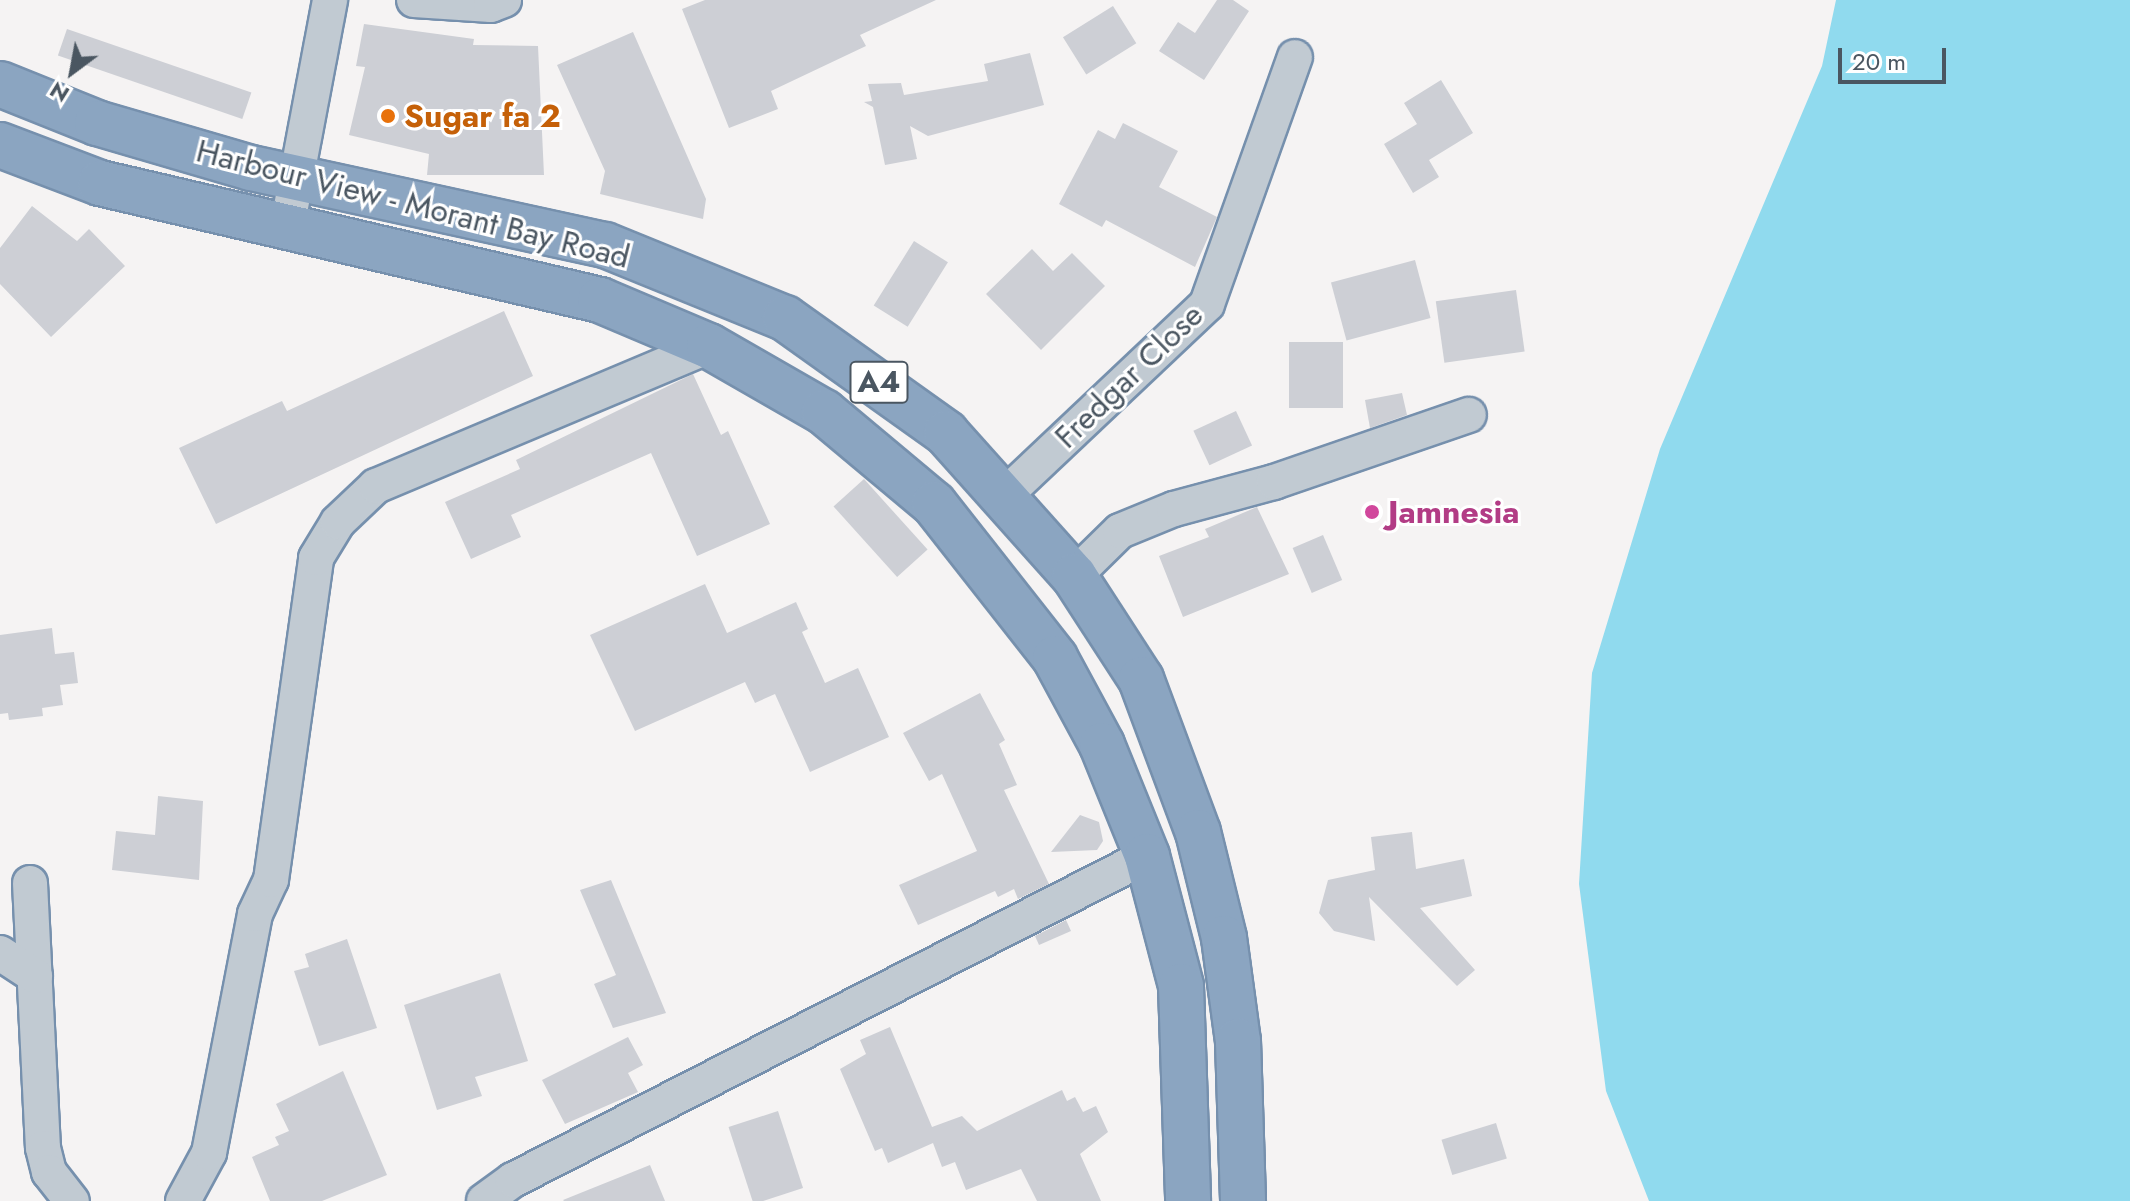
<!DOCTYPE html>
<style>
body{margin:0}
#map{position:relative;width:2130px;height:1201px;overflow:hidden;background:#f5f3f3;font-family:Jost,sans-serif}
div>[style]{position:absolute}
.water>*{inset:0;background:#90daee}
.building>*{inset:0;background:#cdcfd5;transform-origin:0 0}
.roads{filter:drop-shadow(2px 0 #7690ad) drop-shadow(-2px 0 #7690ad) drop-shadow(0 2px #7690ad) drop-shadow(0 -2px #7690ad)}
.street>*{height:34px;margin:-17px;padding:0 17px;transform-origin:17px;border-radius:17px;background:#c1cad2}
.highway>*{height:44px;margin:-22px;padding:0 22px;transform-origin:22px;border-radius:22px;background:#8ba5c1}
.dots>*{width:22px;height:22px;translate:-50% -50%;box-sizing:border-box;border:4px solid #fff;border-radius:50%}
span{translate:-50% -50%;white-space:nowrap;text-align:center;line-height:1.15;-webkit-text-stroke:6px #fff;paint-order:stroke}
.shield-label span{padding:2px 6px;background:#fff;border:2px solid;border-radius:6px;-webkit-text-stroke-width:0}
.shield-label{font-size:30px;color:#4a5661;font-weight:700}
.food-label{font-size:32px;color:#c56008;font-weight:700}
.left{translate:0 -50%;text-align:left}
.street-label{font-size:32px;color:#4a5661}
.hotel-label{font-size:32px;color:#b23c85;font-weight:700}
.north{position:absolute;left:32px;top:32px;width:80px;height:80px;-webkit-text-stroke:6px #fff;paint-order:stroke;rotate:212deg;font-size:22px;font-weight:700;line-height:32px;text-align:center;color:#4a5661}
.north::after{content:'';display:block;margin:auto;width:28px;height:36px;background:#4a5661;clip-path:polygon(50% 0,100% 100%,50% 72%,0 100%)}
.scale{position:absolute;left:1838px;top:48px;width:108px;height:36px;box-sizing:border-box;border:4px solid #4a5661;border-top:0;padding-left:10px;font-size:24px;line-height:28px;white-space:nowrap;color:#4a5661;-webkit-text-stroke:6px #fff;paint-order:stroke}
</style>
<div id="map">
<div class="water">
<div style="clip-path:polygon(1836px 0,2130px 0,2130px 1201px,1649px 1201px,1606px 1091px,1579px 884px,1592px 673px,1660px 449px,1822px 66px)"></div>
</div>
<div class="building">
<div style="clip-path:polygon(705px 0,936px 0,860px 35px,866px 46px,771px 91px,778px 109px,729px 128px,682px 9px)"></div>
<div style="clip-path:polygon(1217px 0,1233px 0,1249px 11px,1204px 80px,1159px 51px,1178px 22px,1195px 33px)"></div>
<div style="left:1113px;top:6px;width:44px;height:59px;rotate:58deg"></div>
<div style="clip-path:polygon(364px 24px,474px 39px,473px 45px,538px 46px,544px 175px,427px 175px,429px 154px,349px 135px,365px 67px,356px 66px)"></div>
<div style="left:67px;top:29px;width:195px;height:28px;rotate:19deg"></div>
<div style="clip-path:polygon(633px 32px,706px 199px,703px 219px,600px 194px,605px 171px,557px 65px)"></div>
<div style="clip-path:polygon(1030px 53px,1044px 105px,928px 136px,910px 126px,917px 159px,885px 165px,873px 107px,864px 102px,872px 101px,868px 84px,901px 83px,904px 95px,988px 81px,984px 64px)"></div>
<div style="clip-path:polygon(1441px 80px,1473px 133px,1429px 160px,1439px 177px,1413px 193px,1384px 144px,1417px 124px,1404px 103px)"></div>
<div style="clip-path:polygon(1123px 123px,1178px 151px,1159px 187px,1217px 217px,1195px 267px,1106px 220px,1102px 227px,1059px 204px,1098px 130px,1115px 139px)"></div>
<div style="clip-path:polygon(32px 206px,77px 241px,89px 229px,125px 266px,51px 337px,0 284px,0 248px)"></div>
<div style="left:914px;top:241px;width:40px;height:76px;rotate:32deg"></div>
<div style="clip-path:polygon(1032px 249px,1053px 271px,1072px 253px,1105px 286px,1041px 350px,986px 294px)"></div>
<div style="left:1415px;top:260px;width:60px;height:87px;rotate:75deg"></div>
<div style="left:1516px;top:290px;width:62px;height:81px;rotate:82deg"></div>
<div style="clip-path:polygon(504px 311px,533px 376px,216px 524px,179px 448px,282px 401px,287px 411px)"></div>
<div style="left:1289px;top:342px;width:54px;height:66px"></div>
<div style="clip-path:polygon(693px 374px,721px 435px,728px 431px,770px 524px,697px 556px,651px 453px,511px 515px,521px 537px,471px 559px,445px 502px,520px 469px,516px 460px)"></div>
<div style="clip-path:polygon(1402px 393px,1407px 415px,1370px 428px,1365px 400px)"></div>
<div style="left:1236px;top:411px;width:38px;height:47px;rotate:65deg"></div>
<div style="left:864px;top:479px;width:95px;height:41px;rotate:48deg"></div>
<div style="clip-path:polygon(1257px 507px,1289px 574px,1183px 617px,1159px 556px,1209px 537px,1205px 529px)"></div>
<div style="left:1323px;top:535px;width:49px;height:33px;rotate:67deg"></div>
<div style="clip-path:polygon(705px 584px,727px 633px,796px 602px,808px 629px,802px 632px,825px 683px,858px 668px,889px 737px,810px 772px,775px 694px,755px 703px,745px 682px,635px 731px,590px 635px)"></div>
<div style="clip-path:polygon(52px 628px,55px 654px,74px 652px,78px 683px,60px 685px,63px 705px,42px 708px,43px 716px,9px 720px,8px 713px,0 714px,0 635px)"></div>
<div style="clip-path:polygon(980px 693px,1005px 740px,999px 744px,1017px 785px,1004px 790px,1049px 884px,1018px 899px,1014px 889px,998px 897px,995px 891px,918px 925px,899px 885px,977px 851px,942px 774px,929px 781px,903px 733px)"></div>
<div style="clip-path:polygon(158px 796px,203px 801px,199px 880px,112px 870px,116px 831px,155px 835px)"></div>
<div style="clip-path:polygon(1080px 815px,1099px 822px,1103px 841px,1097px 850px,1051px 852px)"></div>
<div style="clip-path:polygon(1412px 832px,1416px 869px,1464px 859px,1472px 896px,1420px 908px,1475px 970px,1457px 986px,1369px 897px,1375px 941px,1334px 931px,1319px 913px,1328px 880px,1375px 870px,1371px 837px)"></div>
<div style="clip-path:polygon(611px 880px,666px 1013px,613px 1028px,594px 984px,616px 975px,580px 890px)"></div>
<div style="clip-path:polygon(1066px 920px,1071px 931px,1039px 945px,1035px 936px)"></div>
<div style="clip-path:polygon(347px 939px,377px 1028px,319px 1046px,294px 971px,309px 967px,305px 954px)"></div>
<div style="clip-path:polygon(500px 973px,528px 1061px,475px 1077px,482px 1096px,437px 1110px,404px 1005px)"></div>
<div style="clip-path:polygon(890px 1027px,932px 1127px,962px 1116px,977px 1131px,1062px 1090px,1067px 1101px,1075px 1097px,1083px 1112px,1096px 1106px,1108px 1132px,1080px 1154px,1101px 1201px,1037px 1201px,1021px 1169px,966px 1190px,955px 1162px,942px 1167px,933px 1143px,888px 1163px,882px 1148px,875px 1151px,840px 1069px,866px 1054px,860px 1040px)"></div>
<div style="clip-path:polygon(628px 1037px,643px 1065px,628px 1073px,638px 1092px,565px 1124px,542px 1080px)"></div>
<div style="clip-path:polygon(343px 1071px,387px 1175px,322px 1201px,270px 1201px,252px 1157px,279px 1145px,275px 1137px,289px 1131px,276px 1104px)"></div>
<div style="left:778px;top:1111px;width:81px;height:52px;rotate:72deg"></div>
<div style="left:1496px;top:1123px;width:37px;height:57px;rotate:73deg"></div>
<div style="clip-path:polygon(650px 1165px,665px 1201px,564px 1201px,563px 1200px)"></div>
</div>
<div class="roads">
<div class="street">
<div style="left:414px;top:0;width:77px;rotate:3.7deg"></div>
<div style="left:491px;top:5px;width:14px;rotate:-21deg"></div>
<div style="left:287px;top:228px;width:232px;rotate:-79.3deg"></div>
<div style="left:1002px;top:498px;width:282px;rotate:-43.4deg"></div>
<div style="left:1207px;top:304px;width:262px;rotate:-70.4deg"></div>
<div style="left:1074px;top:576px;width:64px;rotate:-44.4deg"></div>
<div style="left:1120px;top:531px;width:58px;rotate:-22.2deg"></div>
<div style="left:1174px;top:509px;width:104px;rotate:-15.1deg"></div>
<div style="left:1274px;top:482px;width:206px;rotate:-19deg"></div>
<div style="left:30px;top:883px;width:265px;rotate:87.2deg"></div>
<div style="left:43px;top:1148px;width:25px;rotate:76deg"></div>
<div style="left:49px;top:1172px;width:37px;rotate:52deg"></div>
<div style="left:0;top:953px;width:42px;rotate:33.3deg"></div>
<div style="left:183px;top:1201px;width:55px;rotate:-61.6deg"></div>
<div style="left:209px;top:1153px;width:243px;rotate:-79.1deg"></div>
<div style="left:255px;top:914px;width:38px;rotate:-65deg"></div>
<div style="left:271px;top:880px;width:325px;rotate:-82deg"></div>
<div style="left:316px;top:558px;width:42px;rotate:-58.6deg"></div>
<div style="left:338px;top:522px;width:52px;rotate:-43.5deg"></div>
<div style="left:376px;top:486px;width:361px;rotate:-22.8deg"></div>
<div style="left:484px;top:1201px;width:36px;rotate:-36deg"></div>
<div style="left:513px;top:1180px;width:712px;rotate:-27.07deg"></div>
</div>
<div class="highway">
<div style="left:0;top:84px;width:105px;rotate:21.9deg"></div>
<div style="left:97px;top:123px;width:160px;rotate:16.3deg"></div>
<div style="left:251px;top:168px;width:362px;rotate:12.3deg"></div>
<div style="left:605px;top:245px;width:194px;rotate:22.1deg"></div>
<div style="left:785px;top:318px;width:198px;rotate:35.5deg"></div>
<div style="left:946px;top:433px;width:192px;rotate:48.2deg"></div>
<div style="left:1074px;top:576px;width:123px;rotate:57deg"></div>
<div style="left:1141px;top:679px;width:163px;rotate:69.6deg"></div>
<div style="left:1198px;top:832px;width:109px;rotate:76.2deg"></div>
<div style="left:1224px;top:938px;width:104px;rotate:82.3deg"></div>
<div style="left:1238px;top:1041px;width:160px;rotate:88.2deg"></div>
<div style="left:0;top:145px;width:107px;rotate:20.8deg"></div>
<div style="left:100px;top:183px;width:514px;rotate:13.17deg"></div>
<div style="left:600px;top:300px;width:118px;rotate:22.9deg"></div>
<div style="left:709px;top:346px;width:133px;rotate:29.9deg"></div>
<div style="left:824px;top:412px;width:143px;rotate:39.9deg"></div>
<div style="left:934px;top:504px;width:196px;rotate:51.8deg"></div>
<div style="left:1055px;top:658px;width:99px;rotate:61.6deg"></div>
<div style="left:1102px;top:745px;width:120px;rotate:67.9deg"></div>
<div style="left:1147px;top:856px;width:134px;rotate:75.3deg"></div>
<div style="left:1181px;top:986px;width:215px;rotate:88.1deg"></div>
</div>
</div>
<div class="dots">
<div style="left:388px;top:116px;background:#e8710a"></div>
<div style="left:1372px;top:512px;background:#d1479c"></div>
</div>
<div class="shield-label">
<span style="left:879px;top:382px">A4</span>
</div>
<div class="food-label">
<span class="left" style="left:404px;top:116px">Sugar fa 2</span>
</div>
<div class="street-label">
<span style="left:413px;top:204px;rotate:14deg">Harbour View - Morant Bay Road</span>
<span style="left:1129px;top:376px;rotate:-44deg">Fredgar Close</span>
</div>
<div class="hotel-label">
<span class="left" style="left:1388px;top:512px">Jamnesia</span>
</div>
<div class="north">N</div>
<div class="scale">20 m</div>
</div>
